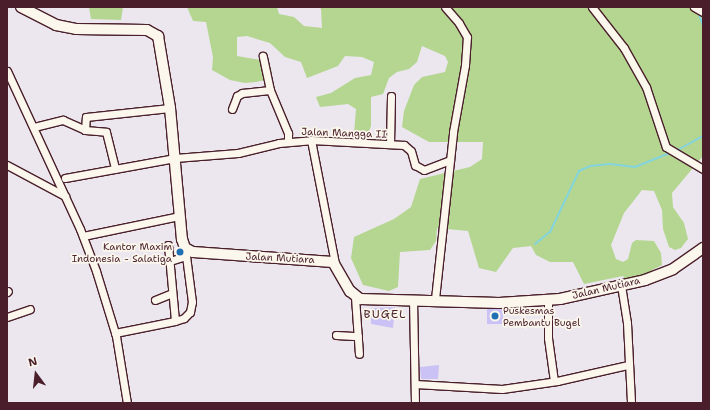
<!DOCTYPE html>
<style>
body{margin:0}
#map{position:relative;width:710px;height:410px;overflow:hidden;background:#ece7ee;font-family:"Shantell Sans",sans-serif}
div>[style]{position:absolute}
.green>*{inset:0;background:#b4d690}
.stream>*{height:2px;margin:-1px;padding:0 1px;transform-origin:1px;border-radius:1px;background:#84d4de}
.building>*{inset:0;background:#cac1f4;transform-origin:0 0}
.roads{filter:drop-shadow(1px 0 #4a1f2b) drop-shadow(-1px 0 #4a1f2b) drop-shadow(0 1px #4a1f2b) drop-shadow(0 -1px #4a1f2b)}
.street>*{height:7px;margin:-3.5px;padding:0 3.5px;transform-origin:3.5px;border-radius:3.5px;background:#fbf7ec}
.secondary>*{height:10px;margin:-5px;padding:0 5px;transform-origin:5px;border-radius:5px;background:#fbf7ec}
.dots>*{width:11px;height:11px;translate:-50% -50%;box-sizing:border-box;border:2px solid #fbf7ec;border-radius:50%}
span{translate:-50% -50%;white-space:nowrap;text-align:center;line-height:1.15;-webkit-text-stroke:3.5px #fbf7ec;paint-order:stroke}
.street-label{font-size:10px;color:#4a1f2b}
.poi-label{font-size:10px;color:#4a1f2b}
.right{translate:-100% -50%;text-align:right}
.left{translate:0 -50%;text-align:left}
.quarter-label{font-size:12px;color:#4a1f2b;letter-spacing:1px}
.frame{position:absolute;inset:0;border:8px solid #4a1f2b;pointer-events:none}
.north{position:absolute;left:16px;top:354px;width:40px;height:40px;-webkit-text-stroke:3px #fbf7ec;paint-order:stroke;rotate:345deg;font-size:11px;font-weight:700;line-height:16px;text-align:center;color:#4a1f2b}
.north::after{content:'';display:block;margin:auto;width:14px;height:18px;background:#4a1f2b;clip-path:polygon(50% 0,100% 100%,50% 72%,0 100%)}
</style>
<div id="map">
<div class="green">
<div style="clip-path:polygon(89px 7px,123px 7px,121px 20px,91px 19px)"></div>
<div style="clip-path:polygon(187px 7px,277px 7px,279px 14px,294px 17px,304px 26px,322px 28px,321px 9px,319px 7px,703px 7px,703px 156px,672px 193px,673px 207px,684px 223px,688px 239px,681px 248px,675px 250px,669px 247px,663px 229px,662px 210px,654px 191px,642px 190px,624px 213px,611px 245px,616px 259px,623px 262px,628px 259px,632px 243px,636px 240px,654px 241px,661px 253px,662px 265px,652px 270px,652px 276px,627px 282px,623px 276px,584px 284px,573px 262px,550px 262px,536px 255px,531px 246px,513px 248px,496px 272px,479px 268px,468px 231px,437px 228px,436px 241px,430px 250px,400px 252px,398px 287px,389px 291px,363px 285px,351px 258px,354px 237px,394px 219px,411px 207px,420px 179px,470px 167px,482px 159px,483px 142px,429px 142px,402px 127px,404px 111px,414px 85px,422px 77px,445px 72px,448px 62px,445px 56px,422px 46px,417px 62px,409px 69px,397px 72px,389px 78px,383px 94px,371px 97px,371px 126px,368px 134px,354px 134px,356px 109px,348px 104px,320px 107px,316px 97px,331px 93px,355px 78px,371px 75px,374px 62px,362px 57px,345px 56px,338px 66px,307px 78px,301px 62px,285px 57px,270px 43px,247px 36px,237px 37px,237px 56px,261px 60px,269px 64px,272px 72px,265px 80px,256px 82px,245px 83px,230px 80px,212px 70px,213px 57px,206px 22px,193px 21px)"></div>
</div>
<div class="stream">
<div style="left:698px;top:12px;width:15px;rotate:70deg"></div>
<div style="left:676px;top:151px;width:31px;rotate:-29deg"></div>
<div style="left:535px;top:244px;width:19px;rotate:-39deg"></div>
<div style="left:550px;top:232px;width:68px;rotate:-64.6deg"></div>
<div style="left:579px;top:171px;width:12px;rotate:-24deg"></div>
<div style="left:590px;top:166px;width:20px;rotate:-6deg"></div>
<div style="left:610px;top:164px;width:25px;rotate:7deg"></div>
<div style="left:635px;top:167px;width:40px;rotate:-22deg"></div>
</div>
<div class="building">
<div style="clip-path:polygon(395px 307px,393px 328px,371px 324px,371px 308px)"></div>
<div style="left:487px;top:309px;width:16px;height:15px"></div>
<div style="clip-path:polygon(439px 365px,438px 379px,421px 379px,420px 367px)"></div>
</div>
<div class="roads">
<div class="street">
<div style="left:592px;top:7px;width:52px;rotate:52deg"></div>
<div style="left:624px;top:48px;width:45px;rotate:60.6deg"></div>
<div style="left:646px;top:87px;width:63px;rotate:71.6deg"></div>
<div style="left:666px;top:147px;width:43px;rotate:30.7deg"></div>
<div style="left:694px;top:7px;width:10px;rotate:29deg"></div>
<div style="left:7px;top:71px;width:174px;rotate:65.2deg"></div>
<div style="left:80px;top:229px;width:45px;rotate:69.1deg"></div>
<div style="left:96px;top:271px;width:68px;rotate:72.9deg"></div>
<div style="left:116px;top:336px;width:68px;rotate:80.7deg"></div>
<div style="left:270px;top:90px;width:47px;rotate:67.3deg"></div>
<div style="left:288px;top:133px;width:9px;rotate:90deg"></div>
<div style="left:232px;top:109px;width:14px;rotate:-69deg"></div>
<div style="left:237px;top:96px;width:6px;rotate:-31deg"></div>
<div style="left:242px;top:93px;width:28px;rotate:-6deg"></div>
<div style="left:270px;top:90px;width:35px;rotate:-102deg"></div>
<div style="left:34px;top:127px;width:30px;rotate:-14deg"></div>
<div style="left:63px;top:120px;width:24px;rotate:24deg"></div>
<div style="left:85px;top:130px;width:21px;rotate:5deg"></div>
<div style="left:106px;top:132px;width:38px;rotate:76deg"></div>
<div style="left:85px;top:130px;width:13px;rotate:-86deg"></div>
<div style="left:86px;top:117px;width:84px;rotate:-6.1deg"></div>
<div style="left:311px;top:140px;width:126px;rotate:79deg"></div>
<div style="left:390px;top:144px;width:48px;rotate:-88.8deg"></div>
<div style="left:7px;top:165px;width:66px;rotate:28.1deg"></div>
<div style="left:65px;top:178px;width:112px;rotate:-10.3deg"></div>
<div style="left:175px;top:158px;width:63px;rotate:-4.5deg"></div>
<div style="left:238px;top:153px;width:42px;rotate:-13.7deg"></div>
<div style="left:279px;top:143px;width:32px;rotate:-5deg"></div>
<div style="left:311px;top:140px;width:93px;rotate:3.1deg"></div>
<div style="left:404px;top:145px;width:9px;rotate:41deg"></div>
<div style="left:411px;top:151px;width:15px;rotate:74deg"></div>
<div style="left:415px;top:165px;width:10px;rotate:29deg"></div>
<div style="left:424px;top:170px;width:28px;rotate:-21deg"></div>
<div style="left:83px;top:236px;width:99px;rotate:-11.7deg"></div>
<div style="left:168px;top:245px;width:76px;rotate:84.7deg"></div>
<div style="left:170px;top:261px;width:16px;rotate:-18deg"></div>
<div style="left:621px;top:285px;width:38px;rotate:81deg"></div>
<div style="left:627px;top:323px;width:80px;rotate:87.1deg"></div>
<div style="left:7px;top:292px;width:1px;rotate:-45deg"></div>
<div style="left:355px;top:297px;width:57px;rotate:86deg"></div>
<div style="left:413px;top:299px;width:104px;rotate:88.9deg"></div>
<div style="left:435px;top:299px;width:168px;rotate:-83.8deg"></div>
<div style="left:453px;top:132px;width:68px;rotate:-79.8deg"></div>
<div style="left:465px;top:65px;width:28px;rotate:-86deg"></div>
<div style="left:467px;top:37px;width:16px;rotate:-120deg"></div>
<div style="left:459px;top:23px;width:21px;rotate:-131deg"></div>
<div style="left:155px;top:300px;width:18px;rotate:-22deg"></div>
<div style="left:548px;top:300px;width:38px;rotate:90deg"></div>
<div style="left:548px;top:338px;width:43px;rotate:82.1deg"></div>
<div style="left:7px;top:317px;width:24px;rotate:-19deg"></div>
<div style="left:115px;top:333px;width:61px;rotate:-11.3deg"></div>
<div style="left:175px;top:321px;width:9px;rotate:-18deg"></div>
<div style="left:184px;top:318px;width:8px;rotate:-45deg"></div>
<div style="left:190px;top:312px;width:10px;rotate:-79deg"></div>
<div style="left:192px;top:302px;width:54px;rotate:-97.4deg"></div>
<div style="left:336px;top:335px;width:22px;rotate:3deg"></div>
<div style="left:415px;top:384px;width:87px;rotate:3.3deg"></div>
<div style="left:502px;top:389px;width:56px;rotate:-8.3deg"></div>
<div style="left:557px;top:381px;width:73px;rotate:-12.7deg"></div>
</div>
<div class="secondary">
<div style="left:21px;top:7px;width:39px;rotate:27deg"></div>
<div style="left:56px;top:25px;width:20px;rotate:11deg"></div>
<div style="left:76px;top:29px;width:71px;rotate:0.8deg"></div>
<div style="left:147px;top:30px;width:13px;rotate:29deg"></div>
<div style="left:158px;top:36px;width:73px;rotate:80.5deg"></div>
<div style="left:170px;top:108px;width:132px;rotate:84.8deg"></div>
<div style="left:182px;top:239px;width:9px;rotate:72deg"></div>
<div style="left:185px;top:248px;width:9px;rotate:27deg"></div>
<div style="left:193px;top:252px;width:140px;rotate:4.1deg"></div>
<div style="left:333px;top:262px;width:34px;rotate:60deg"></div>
<div style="left:350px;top:291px;width:13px;rotate:39deg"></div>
<div style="left:360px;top:299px;width:139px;rotate:1.6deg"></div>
<div style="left:499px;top:303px;width:61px;rotate:-3.8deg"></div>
<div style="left:560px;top:299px;width:87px;rotate:-12.6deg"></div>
<div style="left:645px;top:280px;width:30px;rotate:-21deg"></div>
<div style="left:673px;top:269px;width:37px;rotate:-35deg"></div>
</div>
</div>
<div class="dots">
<div style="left:180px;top:252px;background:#1f6fb2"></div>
<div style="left:495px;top:316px;background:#1f6fb2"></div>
</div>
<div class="street-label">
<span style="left:344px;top:133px;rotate:2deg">Jalan Mangga II</span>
<span style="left:280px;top:258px;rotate:3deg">Jalan Mutiara</span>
<span style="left:606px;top:288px;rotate:-13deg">Jalan Mutiara</span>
</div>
<div class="poi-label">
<span class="right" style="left:172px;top:252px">Kantor Maxim<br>Indonesia - Salatiga</span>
<span class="left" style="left:503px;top:316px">Puskesmas<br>Pembantu Bugel</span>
</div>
<div class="quarter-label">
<span style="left:385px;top:315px">BUGEL</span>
</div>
<div class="frame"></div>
<div class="north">N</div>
</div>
